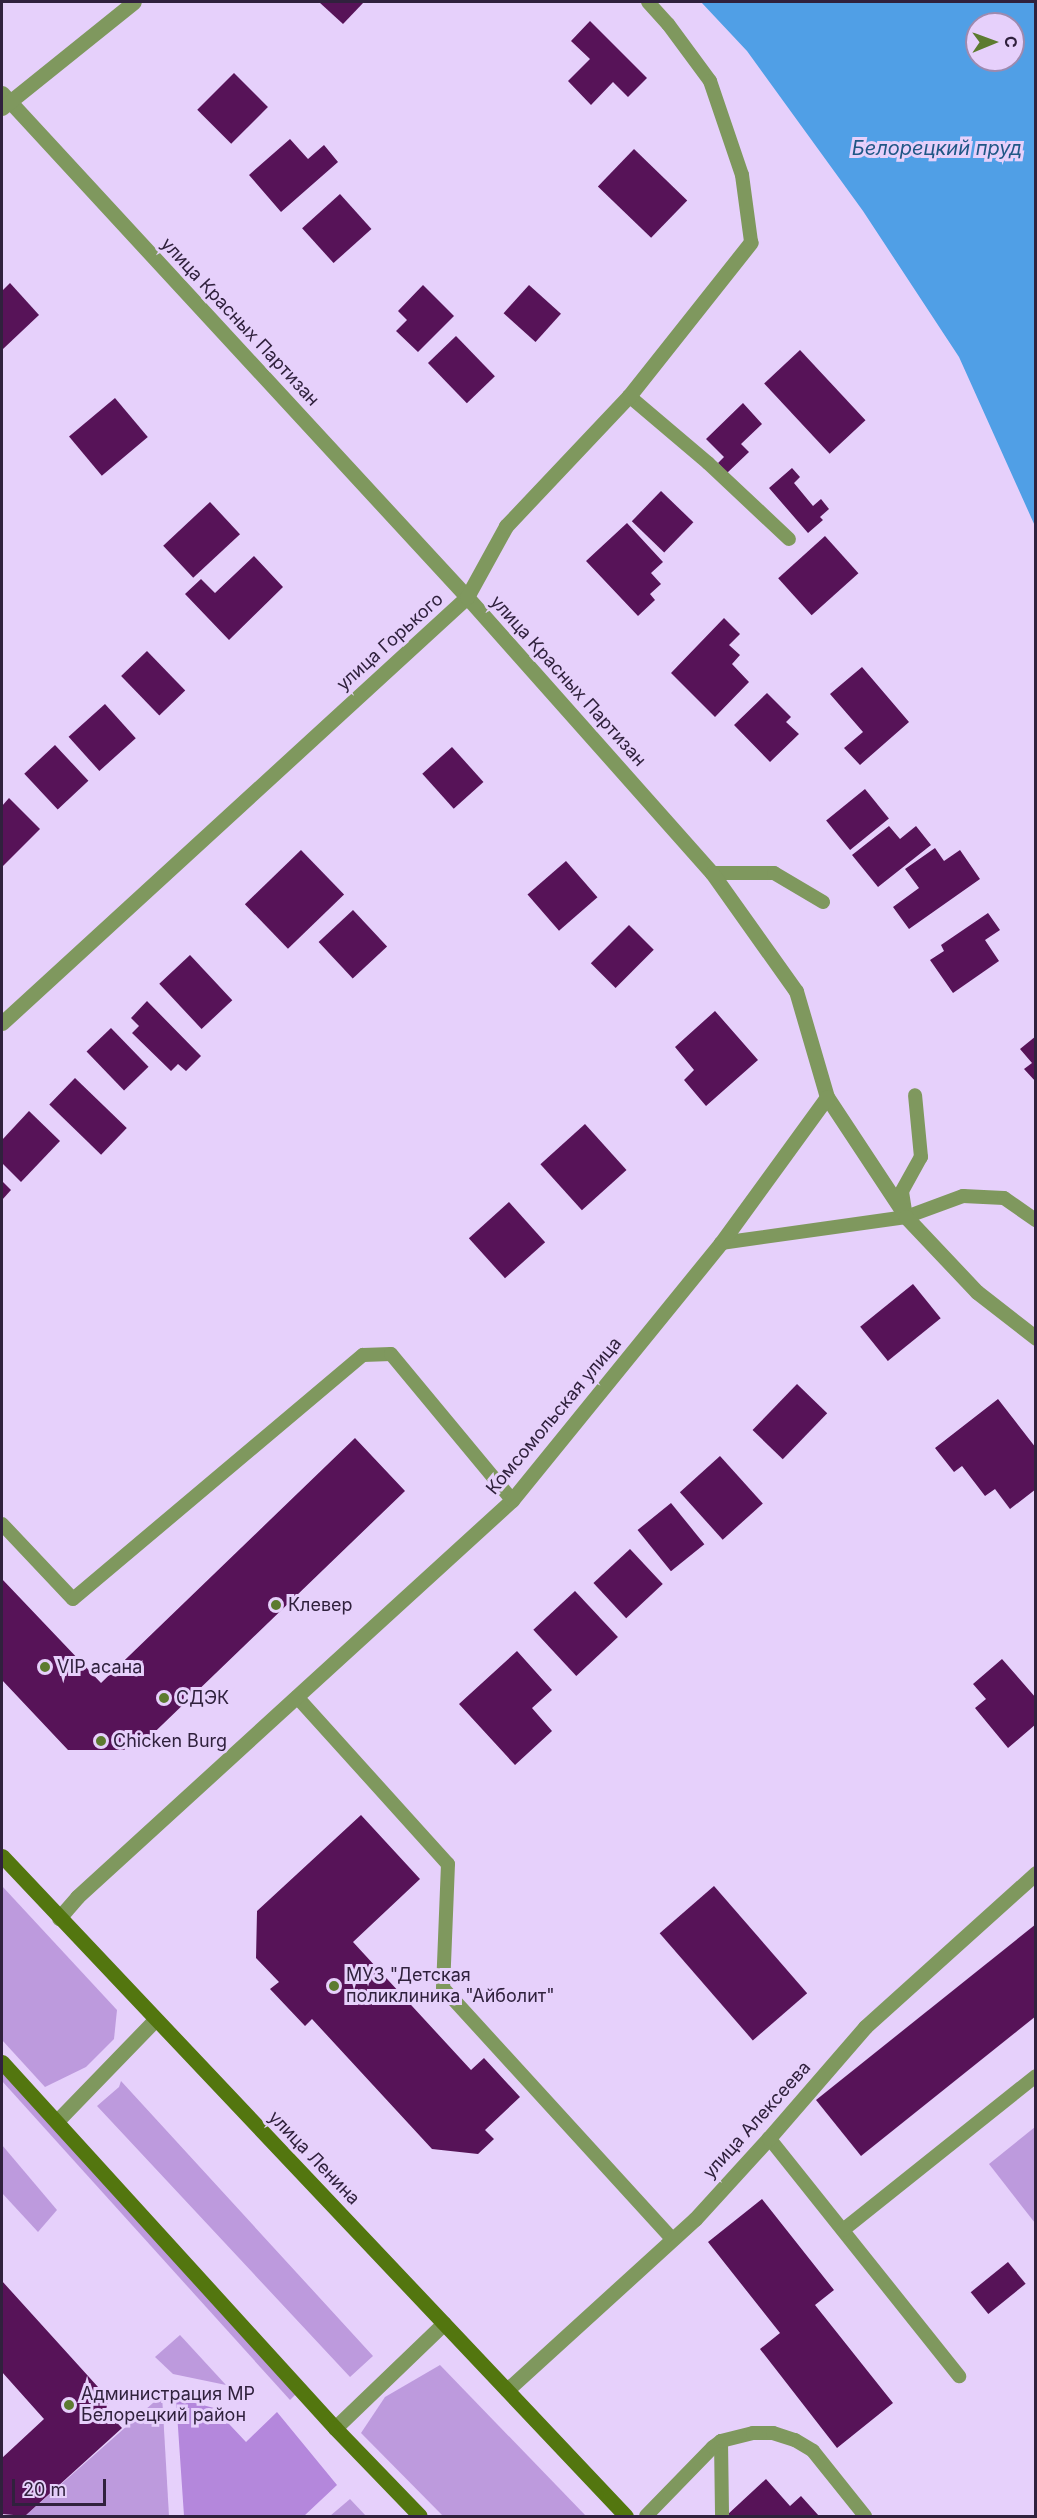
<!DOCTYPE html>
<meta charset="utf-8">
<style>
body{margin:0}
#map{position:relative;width:1037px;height:2518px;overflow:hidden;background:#e6d0fb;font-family:Inter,sans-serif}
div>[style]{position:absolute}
.green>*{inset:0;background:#bd9add}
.forest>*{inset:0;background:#b487dc}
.water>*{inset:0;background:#509fe6}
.building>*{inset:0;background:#571358;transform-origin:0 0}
.lane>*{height:14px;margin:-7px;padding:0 7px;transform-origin:7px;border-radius:7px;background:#7f985e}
.street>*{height:15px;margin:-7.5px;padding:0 7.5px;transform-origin:7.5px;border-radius:7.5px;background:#7f985e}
.secondary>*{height:15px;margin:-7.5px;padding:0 7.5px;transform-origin:7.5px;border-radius:7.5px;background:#53760f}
.dots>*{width:16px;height:16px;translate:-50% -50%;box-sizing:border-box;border:3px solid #e6d0fb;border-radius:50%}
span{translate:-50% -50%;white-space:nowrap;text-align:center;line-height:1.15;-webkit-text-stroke:6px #e6d0fb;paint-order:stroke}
.street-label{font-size:18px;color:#30213d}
.poi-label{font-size:18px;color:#30213d}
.left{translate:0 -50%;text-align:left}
.water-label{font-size:20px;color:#205786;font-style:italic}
.frame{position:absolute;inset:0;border:3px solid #30213d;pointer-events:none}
.north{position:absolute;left:965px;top:12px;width:60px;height:60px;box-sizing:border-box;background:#e6d0fb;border:2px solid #9d8aaf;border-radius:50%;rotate:89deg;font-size:16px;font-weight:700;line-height:24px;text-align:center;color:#30213d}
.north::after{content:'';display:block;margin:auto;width:21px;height:27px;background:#5d7b30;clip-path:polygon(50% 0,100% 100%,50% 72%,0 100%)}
.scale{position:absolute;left:12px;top:2479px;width:94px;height:27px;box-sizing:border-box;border:3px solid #30213d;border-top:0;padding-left:8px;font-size:18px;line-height:21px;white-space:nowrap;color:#30213d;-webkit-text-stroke:4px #e6d0fb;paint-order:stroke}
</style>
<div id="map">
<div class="green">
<div style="clip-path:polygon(2px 1886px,117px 2010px,114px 2039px,86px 2067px,45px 2087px,2px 2040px)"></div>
<div style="clip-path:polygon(2px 2064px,300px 2390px,290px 2400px,2px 2081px)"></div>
<div style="clip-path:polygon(121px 2081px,373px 2356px,350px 2377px,97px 2106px,119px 2087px)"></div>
<div style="clip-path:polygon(1035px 2127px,1035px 2223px,989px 2164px)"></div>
<div style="clip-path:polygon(2px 2145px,57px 2210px,38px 2232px,2px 2193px)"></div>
<div style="clip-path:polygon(180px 2335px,226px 2385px,173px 2374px,155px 2357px)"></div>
<div style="clip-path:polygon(440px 2365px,586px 2516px,443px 2516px,361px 2433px,385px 2397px)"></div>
<div style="clip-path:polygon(162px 2395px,169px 2516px,25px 2516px)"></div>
<div style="clip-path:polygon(350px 2499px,366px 2516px,330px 2516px)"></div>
</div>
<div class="forest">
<div style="clip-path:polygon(176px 2398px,214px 2408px,246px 2442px,277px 2412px,337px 2485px,304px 2516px,184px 2516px)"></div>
</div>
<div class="water">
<div style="clip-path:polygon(evenodd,701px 2px,1035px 2px,1035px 526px,959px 357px,863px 211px,747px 51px,701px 2px,977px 24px,1013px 24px,1013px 60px,977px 60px,977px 24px)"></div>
</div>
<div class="building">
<div style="clip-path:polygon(319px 2px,364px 2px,343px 24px)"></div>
<div style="clip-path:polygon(590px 21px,647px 78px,628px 97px,613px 82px,591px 105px,568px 81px,590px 59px,571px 41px)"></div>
<div style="left:234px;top:73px;width:48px;height:52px;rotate:45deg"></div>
<div style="clip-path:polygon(290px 139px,308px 159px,324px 145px,338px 162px,281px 212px,249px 175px)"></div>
<div style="left:634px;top:149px;width:74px;height:52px;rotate:44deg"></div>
<div style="left:340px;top:194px;width:47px;height:51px;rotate:48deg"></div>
<div style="clip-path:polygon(10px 283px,39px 315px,3px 349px,2px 291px)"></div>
<div style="clip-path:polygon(423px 285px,454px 316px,418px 352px,396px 331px,407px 320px,398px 311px)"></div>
<div style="left:529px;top:285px;width:43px;height:38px;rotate:42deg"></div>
<div style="left:456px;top:336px;width:56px;height:39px;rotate:46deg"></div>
<div style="left:800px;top:350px;width:96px;height:49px;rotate:47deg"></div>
<div style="left:115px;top:398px;width:51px;height:60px;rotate:50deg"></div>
<div style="clip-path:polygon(743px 403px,762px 424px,741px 444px,749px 452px,727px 473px,718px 463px,724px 457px,706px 439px)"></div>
<div style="clip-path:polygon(792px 468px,800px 477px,794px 483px,813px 506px,821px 499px,829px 509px,820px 517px,823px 520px,808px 533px,769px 488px)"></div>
<div style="left:661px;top:491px;width:45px;height:42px;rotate:44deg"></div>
<div style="left:210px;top:502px;width:44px;height:64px;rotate:47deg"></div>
<div style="clip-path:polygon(627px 523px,663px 562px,651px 573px,661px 584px,650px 594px,655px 600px,638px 616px,586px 561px)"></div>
<div style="left:825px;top:536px;width:50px;height:63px;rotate:48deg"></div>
<div style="clip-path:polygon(254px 556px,283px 587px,229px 640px,185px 594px,201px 579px,215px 593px)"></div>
<div style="clip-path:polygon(724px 618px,740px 634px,729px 645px,740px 655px,732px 664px,749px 682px,715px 717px,671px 673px)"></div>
<div style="left:147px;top:651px;width:55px;height:36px;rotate:46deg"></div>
<div style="clip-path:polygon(862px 667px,909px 722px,860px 765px,844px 748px,863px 732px,830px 694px)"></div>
<div style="clip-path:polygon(767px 693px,791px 717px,786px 722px,799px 734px,770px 762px,734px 725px)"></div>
<div style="left:105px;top:704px;width:46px;height:49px;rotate:48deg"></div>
<div style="left:55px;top:745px;width:49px;height:42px;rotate:47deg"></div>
<div style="left:452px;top:747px;width:47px;height:40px;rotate:48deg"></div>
<div style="left:865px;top:789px;width:38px;height:50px;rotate:51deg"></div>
<div style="clip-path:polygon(9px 798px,40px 829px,2px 867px,2px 806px)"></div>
<div style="clip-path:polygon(889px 826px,900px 839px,916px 826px,931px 845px,878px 887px,852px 855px)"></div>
<div style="clip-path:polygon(935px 848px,944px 861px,960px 850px,980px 879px,909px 929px,893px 907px,919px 888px,905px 869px)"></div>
<div style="left:301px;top:850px;width:62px;height:78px;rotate:46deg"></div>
<div style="left:566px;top:861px;width:48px;height:51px;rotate:49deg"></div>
<div style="left:353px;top:910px;width:50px;height:47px;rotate:47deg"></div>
<div style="clip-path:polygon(988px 913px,1000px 930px,985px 940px,999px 961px,953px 993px,930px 960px,944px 951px,941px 945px)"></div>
<div style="left:629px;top:925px;width:35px;height:54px;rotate:45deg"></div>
<div style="left:190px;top:955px;width:62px;height:42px;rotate:47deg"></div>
<div style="clip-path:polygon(147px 1001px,201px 1056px,186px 1071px,178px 1064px,171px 1071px,132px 1033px,139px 1026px,131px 1018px)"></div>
<div style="clip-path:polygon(715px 1011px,758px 1060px,706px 1106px,684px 1080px,694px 1070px,675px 1047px)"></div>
<div style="left:111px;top:1028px;width:54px;height:34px;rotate:46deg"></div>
<div style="clip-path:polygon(1036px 1036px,1036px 1082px,1024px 1069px,1032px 1063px,1020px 1049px)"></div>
<div style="left:75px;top:1078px;width:72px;height:37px;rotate:44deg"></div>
<div style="clip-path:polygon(29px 1111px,60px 1141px,21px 1182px,2px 1163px,2px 1140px)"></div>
<div style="left:585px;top:1124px;width:62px;height:60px;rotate:48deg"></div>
<div style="clip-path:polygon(2px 1181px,11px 1190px,2px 1200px)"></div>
<div style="left:509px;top:1202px;width:54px;height:54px;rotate:48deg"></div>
<div style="left:913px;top:1284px;width:44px;height:68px;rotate:51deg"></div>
<div style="left:797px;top:1384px;width:42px;height:64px;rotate:44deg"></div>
<div style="clip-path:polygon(998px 1399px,1036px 1448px,1036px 1489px,1010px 1509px,995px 1489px,985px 1496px,962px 1466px,954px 1472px,935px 1448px)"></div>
<div style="clip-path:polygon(355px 1438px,405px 1491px,136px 1750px,68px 1750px,2px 1680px,2px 1579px,101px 1683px)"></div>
<div style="left:720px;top:1456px;width:64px;height:54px;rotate:48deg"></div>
<div style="left:671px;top:1503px;width:53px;height:43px;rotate:51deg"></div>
<div style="left:630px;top:1549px;width:48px;height:50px;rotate:47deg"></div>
<div style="left:575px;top:1591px;width:63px;height:57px;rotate:47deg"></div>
<div style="clip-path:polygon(517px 1651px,552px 1690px,532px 1708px,552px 1731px,515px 1765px,459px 1704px)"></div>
<div style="clip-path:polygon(1002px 1659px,1036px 1698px,1036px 1724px,1008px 1748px,975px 1708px,986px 1699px,973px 1684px)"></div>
<div style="clip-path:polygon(361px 1815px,420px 1879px,353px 1942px,471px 2070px,484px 2058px,520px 2097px,485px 2130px,494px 2139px,478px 2154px,432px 2149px,312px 2019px,305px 2026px,270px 1989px,279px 1982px,256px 1958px,257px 1911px)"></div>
<div style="left:714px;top:1886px;width:142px;height:72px;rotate:49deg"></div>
<div style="clip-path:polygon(1036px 1924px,1036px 2016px,861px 2156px,816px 2100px)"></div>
<div style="clip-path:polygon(762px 2199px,834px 2290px,815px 2305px,893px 2403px,837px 2448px,760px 2349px,780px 2333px,708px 2242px)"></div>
<div style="left:1008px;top:2262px;width:28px;height:48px;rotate:51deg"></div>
<div style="clip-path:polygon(2px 2281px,108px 2398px,106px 2411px,122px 2428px,25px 2516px,2px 2514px,2px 2458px,44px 2419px,2px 2372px)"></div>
<div style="clip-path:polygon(766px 2479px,790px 2506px,801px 2496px,819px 2516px,726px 2516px)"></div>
</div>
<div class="lane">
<div style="left:648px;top:2px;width:30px;rotate:48deg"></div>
<div style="left:668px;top:24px;width:71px;rotate:53.6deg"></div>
<div style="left:710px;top:81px;width:99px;rotate:71.2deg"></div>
<div style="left:742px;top:175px;width:68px;rotate:82.3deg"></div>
<div style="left:629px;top:396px;width:104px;rotate:40.3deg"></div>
<div style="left:708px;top:463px;width:111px;rotate:43.2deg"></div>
<div style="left:712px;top:873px;width:62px"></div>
<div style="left:774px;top:873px;width:57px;rotate:30.6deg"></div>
<div style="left:906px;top:1217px;width:26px;rotate:-99deg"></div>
<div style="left:902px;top:1191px;width:39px;rotate:-61deg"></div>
<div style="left:921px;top:1157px;width:62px;rotate:-95.5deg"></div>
<div style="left:721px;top:1243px;width:187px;rotate:-8deg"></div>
<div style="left:906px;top:1217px;width:61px;rotate:-20.2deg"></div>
<div style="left:963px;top:1196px;width:41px;rotate:2.8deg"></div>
<div style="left:1004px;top:1198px;width:39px;rotate:35deg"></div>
<div style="left:2px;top:1524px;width:103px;rotate:46.6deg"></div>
<div style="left:73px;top:1599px;width:379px;rotate:-40.1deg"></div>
<div style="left:363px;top:1355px;width:28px;rotate:-2deg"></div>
<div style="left:391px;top:1354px;width:190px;rotate:50.3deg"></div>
<div style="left:297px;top:1697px;width:225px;rotate:47.9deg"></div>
<div style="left:448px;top:1864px;width:124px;rotate:92.3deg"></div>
<div style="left:443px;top:1988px;width:341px;rotate:47.6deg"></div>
<div style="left:769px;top:2138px;width:305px;rotate:51.4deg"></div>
<div style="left:843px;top:2230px;width:247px;rotate:-38.6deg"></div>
<div style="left:721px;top:2441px;width:75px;rotate:89.2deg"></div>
<div style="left:646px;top:2516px;width:96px;rotate:-45.8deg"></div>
<div style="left:713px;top:2447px;width:10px;rotate:-37deg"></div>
<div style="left:721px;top:2441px;width:33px;rotate:-14deg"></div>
<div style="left:753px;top:2433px;width:20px"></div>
<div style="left:773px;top:2433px;width:23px;rotate:18deg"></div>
<div style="left:795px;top:2440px;width:21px;rotate:31deg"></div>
<div style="left:813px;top:2451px;width:83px;rotate:51.3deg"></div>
</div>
<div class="street">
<div style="left:2px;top:93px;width:686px;rotate:47.3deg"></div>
<div style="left:467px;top:597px;width:369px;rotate:48.4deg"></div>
<div style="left:712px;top:873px;width:145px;rotate:54.6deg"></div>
<div style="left:796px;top:991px;width:110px;rotate:73.7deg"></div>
<div style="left:827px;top:1097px;width:144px;rotate:56.6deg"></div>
<div style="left:906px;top:1217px;width:103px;rotate:46.6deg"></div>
<div style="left:977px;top:1292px;width:75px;rotate:37.9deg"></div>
<div style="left:2px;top:108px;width:169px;rotate:-38.8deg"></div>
<div style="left:2px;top:1023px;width:631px;rotate:-42.49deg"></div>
<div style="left:467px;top:597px;width:81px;rotate:-61.2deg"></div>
<div style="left:506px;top:526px;width:179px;rotate:-46.6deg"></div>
<div style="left:629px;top:396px;width:196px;rotate:-51.6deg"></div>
<div style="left:59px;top:1918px;width:28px;rotate:-49deg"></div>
<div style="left:77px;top:1897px;width:589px;rotate:-42.38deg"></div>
<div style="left:512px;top:1500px;width:331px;rotate:-50.9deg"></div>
<div style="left:721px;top:1243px;width:180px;rotate:-54deg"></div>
<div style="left:57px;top:2121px;width:141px;rotate:-45.9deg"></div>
<div style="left:507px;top:2390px;width:254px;rotate:-42.3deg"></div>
<div style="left:695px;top:2219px;width:110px;rotate:-47.6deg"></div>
<div style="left:769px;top:2138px;width:147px;rotate:-49.1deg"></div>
<div style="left:865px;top:2027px;width:230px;rotate:-42deg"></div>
<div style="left:335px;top:2428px;width:151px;rotate:-43.9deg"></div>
</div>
<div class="secondary">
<div style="left:2px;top:1856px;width:908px;rotate:46.61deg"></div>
<div style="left:2px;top:2062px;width:495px;rotate:47.7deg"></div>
<div style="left:335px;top:2428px;width:122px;rotate:46deg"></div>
</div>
<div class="dots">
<div style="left:276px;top:1605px;background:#5d7b30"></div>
<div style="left:45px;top:1667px;background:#5d7b30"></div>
<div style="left:164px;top:1698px;background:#5d7b30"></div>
<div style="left:101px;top:1741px;background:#5d7b30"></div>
<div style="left:334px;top:1986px;background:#5d7b30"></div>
<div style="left:69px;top:2405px;background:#5d7b30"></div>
</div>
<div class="street-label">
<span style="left:240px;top:322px;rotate:47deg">улица Красных Партизан</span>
<span style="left:390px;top:642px;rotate:-42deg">улица Горького</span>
<span style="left:568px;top:681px;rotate:48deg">улица Красных Партизан</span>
<span style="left:554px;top:1416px;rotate:-50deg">Комсомольская улица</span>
<span style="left:757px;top:2120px;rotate:-48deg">улица Алексеева</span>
<span style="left:314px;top:2158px;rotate:46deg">улица Ленина</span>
</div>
<div class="poi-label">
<span class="left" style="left:288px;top:1605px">Клевер</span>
<span class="left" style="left:57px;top:1667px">VIP асана</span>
<span class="left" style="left:176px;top:1698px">СДЭК</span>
<span class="left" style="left:113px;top:1741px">Chicken Burg</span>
<span class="left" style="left:346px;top:1986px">МУЗ "Детская<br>поликлиника "Айболит"</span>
<span class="left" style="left:81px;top:2405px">Администрация МР<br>Белорецкий район</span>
</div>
<div class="water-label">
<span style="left:937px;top:148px">Белорецкий пруд</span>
</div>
<div class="frame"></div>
<div class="north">С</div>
<div class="scale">20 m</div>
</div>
